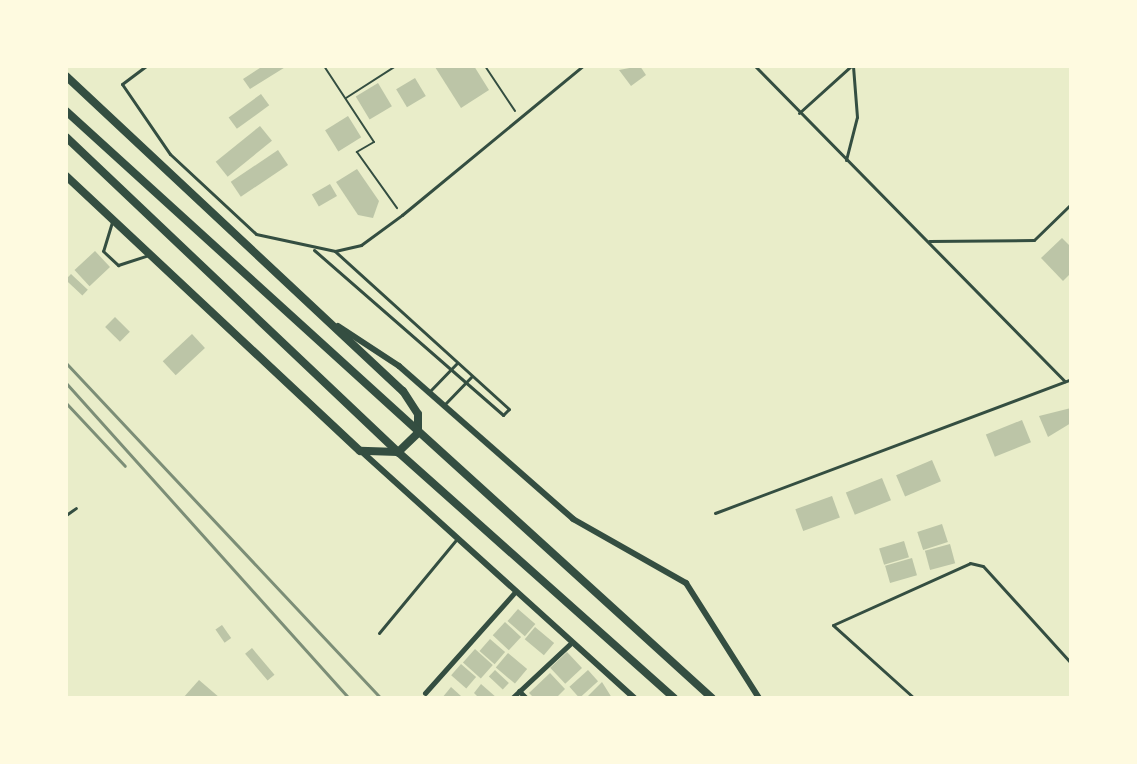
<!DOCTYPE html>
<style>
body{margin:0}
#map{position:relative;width:1137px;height:764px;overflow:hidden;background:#e9edc9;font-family:"Golos Text",sans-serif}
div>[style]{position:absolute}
.building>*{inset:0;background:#bcc5a7;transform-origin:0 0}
.path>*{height:2px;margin:-1px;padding:0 1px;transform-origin:1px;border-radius:1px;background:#344e41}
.service>*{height:3px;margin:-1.5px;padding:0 1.5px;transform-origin:1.5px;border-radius:1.5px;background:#344e41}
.minor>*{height:5px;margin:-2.5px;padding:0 2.5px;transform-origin:2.5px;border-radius:2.5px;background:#344e41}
.tertiary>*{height:6px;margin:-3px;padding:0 3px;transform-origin:3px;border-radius:3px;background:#344e41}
.primary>*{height:8px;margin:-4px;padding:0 4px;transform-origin:4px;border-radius:4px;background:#344e41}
.rail>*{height:3px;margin:-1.5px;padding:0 1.5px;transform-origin:1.5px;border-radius:1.5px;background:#7c8e77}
span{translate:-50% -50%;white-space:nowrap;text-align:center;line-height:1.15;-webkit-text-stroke:8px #fefae0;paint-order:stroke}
.frame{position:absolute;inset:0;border:68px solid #fefae0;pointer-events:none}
</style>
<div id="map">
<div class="building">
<div style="clip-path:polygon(263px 66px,287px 66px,250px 89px,243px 79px)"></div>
<div style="clip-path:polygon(474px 66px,489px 90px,461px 108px,435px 67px)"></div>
<div style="clip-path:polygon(640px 66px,646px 75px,631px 86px,619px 70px)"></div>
<div style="left:415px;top:78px;width:21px;height:22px;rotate:59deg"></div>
<div style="left:378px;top:83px;width:27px;height:26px;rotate:59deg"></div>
<div style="left:261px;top:94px;width:14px;height:40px;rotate:54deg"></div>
<div style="left:348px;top:116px;width:25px;height:27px;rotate:58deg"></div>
<div style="left:260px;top:126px;width:19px;height:57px;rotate:51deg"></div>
<div style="left:278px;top:150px;width:18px;height:57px;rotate:56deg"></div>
<div style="clip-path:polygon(357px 169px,379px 201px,373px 218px,358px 215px,336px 182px)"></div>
<div style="left:330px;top:184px;width:14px;height:21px;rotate:60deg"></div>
<div style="clip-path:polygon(1062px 238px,1071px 247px,1071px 273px,1063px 281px,1041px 258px)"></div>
<div style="left:95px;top:251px;width:22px;height:28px;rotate:47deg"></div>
<div style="left:71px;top:274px;width:23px;height:8px;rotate:43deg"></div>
<div style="left:115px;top:317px;width:21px;height:14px;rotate:45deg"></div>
<div style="left:192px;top:334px;width:19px;height:40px;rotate:47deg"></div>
<div style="clip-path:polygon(1071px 408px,1071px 423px,1048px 437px,1039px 416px)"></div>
<div style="left:1022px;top:420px;width:24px;height:39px;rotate:68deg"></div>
<div style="left:932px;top:460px;width:23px;height:39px;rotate:67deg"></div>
<div style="left:882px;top:478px;width:24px;height:39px;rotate:68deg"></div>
<div style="left:832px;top:496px;width:23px;height:39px;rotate:70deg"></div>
<div style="left:942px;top:524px;width:19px;height:26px;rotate:72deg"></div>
<div style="left:904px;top:541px;width:17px;height:26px;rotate:73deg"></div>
<div style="left:950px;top:544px;width:20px;height:26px;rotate:75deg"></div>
<div style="left:912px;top:558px;width:18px;height:28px;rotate:74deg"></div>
<div style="left:518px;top:609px;width:23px;height:16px;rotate:41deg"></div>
<div style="left:505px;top:622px;width:22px;height:18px;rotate:43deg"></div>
<div style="left:222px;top:625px;width:16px;height:8px;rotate:55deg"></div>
<div style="left:535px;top:627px;width:25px;height:16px;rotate:40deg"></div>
<div style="left:490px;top:639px;width:20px;height:16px;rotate:41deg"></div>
<div style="left:252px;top:648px;width:35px;height:9px;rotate:50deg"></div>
<div style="left:475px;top:649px;width:24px;height:18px;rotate:42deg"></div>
<div style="left:567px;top:652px;width:22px;height:23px;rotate:47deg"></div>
<div style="left:508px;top:653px;width:25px;height:19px;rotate:40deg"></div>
<div style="left:461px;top:664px;width:20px;height:15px;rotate:41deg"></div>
<div style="left:495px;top:670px;width:19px;height:9px;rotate:43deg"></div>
<div style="left:588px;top:670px;width:15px;height:25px;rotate:48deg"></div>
<div style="clip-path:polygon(550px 673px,565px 689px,556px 698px,534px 698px,529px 693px)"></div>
<div style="clip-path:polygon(199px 680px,220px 698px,183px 698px)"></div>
<div style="clip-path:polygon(602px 682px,612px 698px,586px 698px)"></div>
<div style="clip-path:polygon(481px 684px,497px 698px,479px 698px,474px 693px)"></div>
<div style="clip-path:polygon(451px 687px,461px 696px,442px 698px)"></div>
</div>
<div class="path">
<div style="left:324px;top:66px;width:91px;rotate:56.7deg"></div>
<div style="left:374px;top:142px;width:20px;rotate:150deg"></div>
<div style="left:357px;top:152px;width:69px;rotate:54.5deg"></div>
<div style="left:485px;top:66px;width:54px;rotate:56.3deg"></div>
<div style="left:346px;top:98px;width:59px;rotate:-32.6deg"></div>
</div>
<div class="service">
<div style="left:146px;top:66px;width:30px;rotate:143deg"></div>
<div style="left:122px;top:84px;width:85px;rotate:55.6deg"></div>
<div style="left:170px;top:154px;width:117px;rotate:42.9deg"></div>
<div style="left:256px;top:234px;width:81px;rotate:12.1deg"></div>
<div style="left:335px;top:251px;width:27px;rotate:-13deg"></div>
<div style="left:361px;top:245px;width:51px;rotate:-36.2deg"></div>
<div style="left:402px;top:215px;width:234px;rotate:-39.5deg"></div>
<div style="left:755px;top:66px;width:442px;rotate:45.5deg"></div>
<div style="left:799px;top:113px;width:70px;rotate:-42.1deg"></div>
<div style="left:846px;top:160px;width:44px;rotate:-75.7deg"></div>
<div style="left:857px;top:117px;width:51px;rotate:-94.5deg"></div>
<div style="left:112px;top:222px;width:30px;rotate:107deg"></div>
<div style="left:103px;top:251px;width:21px;rotate:43deg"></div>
<div style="left:118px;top:265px;width:32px;rotate:-18deg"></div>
<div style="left:929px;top:241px;width:105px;rotate:-0.5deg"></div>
<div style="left:1034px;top:240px;width:52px;rotate:-44.2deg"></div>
<div style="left:314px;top:250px;width:251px;rotate:41.1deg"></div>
<div style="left:503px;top:415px;width:8px;rotate:-45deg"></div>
<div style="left:509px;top:409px;width:235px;rotate:-137.8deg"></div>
<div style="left:429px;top:392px;width:40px;rotate:-46deg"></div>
<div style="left:444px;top:405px;width:40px;rotate:-46deg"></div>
<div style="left:715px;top:513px;width:380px;rotate:-20.6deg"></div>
<div style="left:66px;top:515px;width:12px;rotate:-35deg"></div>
<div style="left:379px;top:633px;width:121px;rotate:-50.4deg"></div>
<div style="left:914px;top:698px;width:109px;rotate:-138deg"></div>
<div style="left:833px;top:625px;width:150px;rotate:-24.3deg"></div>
<div style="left:970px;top:563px;width:13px;rotate:13deg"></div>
<div style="left:983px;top:566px;width:131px;rotate:47.8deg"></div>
</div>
<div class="minor">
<div style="left:519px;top:691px;width:10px;rotate:45deg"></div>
<div style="left:425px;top:693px;width:135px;rotate:-48.3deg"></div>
<div style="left:512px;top:698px;width:79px;rotate:-43deg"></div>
</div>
<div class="tertiary">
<div style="left:338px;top:326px;width:73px;rotate:33.3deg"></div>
<div style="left:399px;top:366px;width:232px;rotate:41.3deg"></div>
<div style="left:573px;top:519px;width:130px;rotate:29.5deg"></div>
<div style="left:686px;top:583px;width:136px;rotate:57.6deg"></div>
<div style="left:361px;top:451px;width:368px;rotate:42.1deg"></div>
</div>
<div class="primary">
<div style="left:66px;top:76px;width:461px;rotate:43.1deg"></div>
<div style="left:403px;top:391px;width:27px;rotate:57deg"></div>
<div style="left:418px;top:414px;width:19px;rotate:90deg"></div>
<div style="left:418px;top:433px;width:28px;rotate:136deg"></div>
<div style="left:398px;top:452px;width:38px;rotate:-178deg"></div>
<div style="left:360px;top:451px;width:403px;rotate:-136.9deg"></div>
<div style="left:66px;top:111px;width:873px;rotate:42.26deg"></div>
<div style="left:66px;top:137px;width:458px;rotate:43.5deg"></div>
<div style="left:398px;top:452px;width:370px;rotate:41.7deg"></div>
</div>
<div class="rail">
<div style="left:66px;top:363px;width:460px;rotate:46.8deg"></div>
<div style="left:66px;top:383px;width:423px;rotate:48.1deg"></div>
<div style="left:66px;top:403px;width:86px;rotate:46.9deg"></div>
</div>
<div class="frame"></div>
</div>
